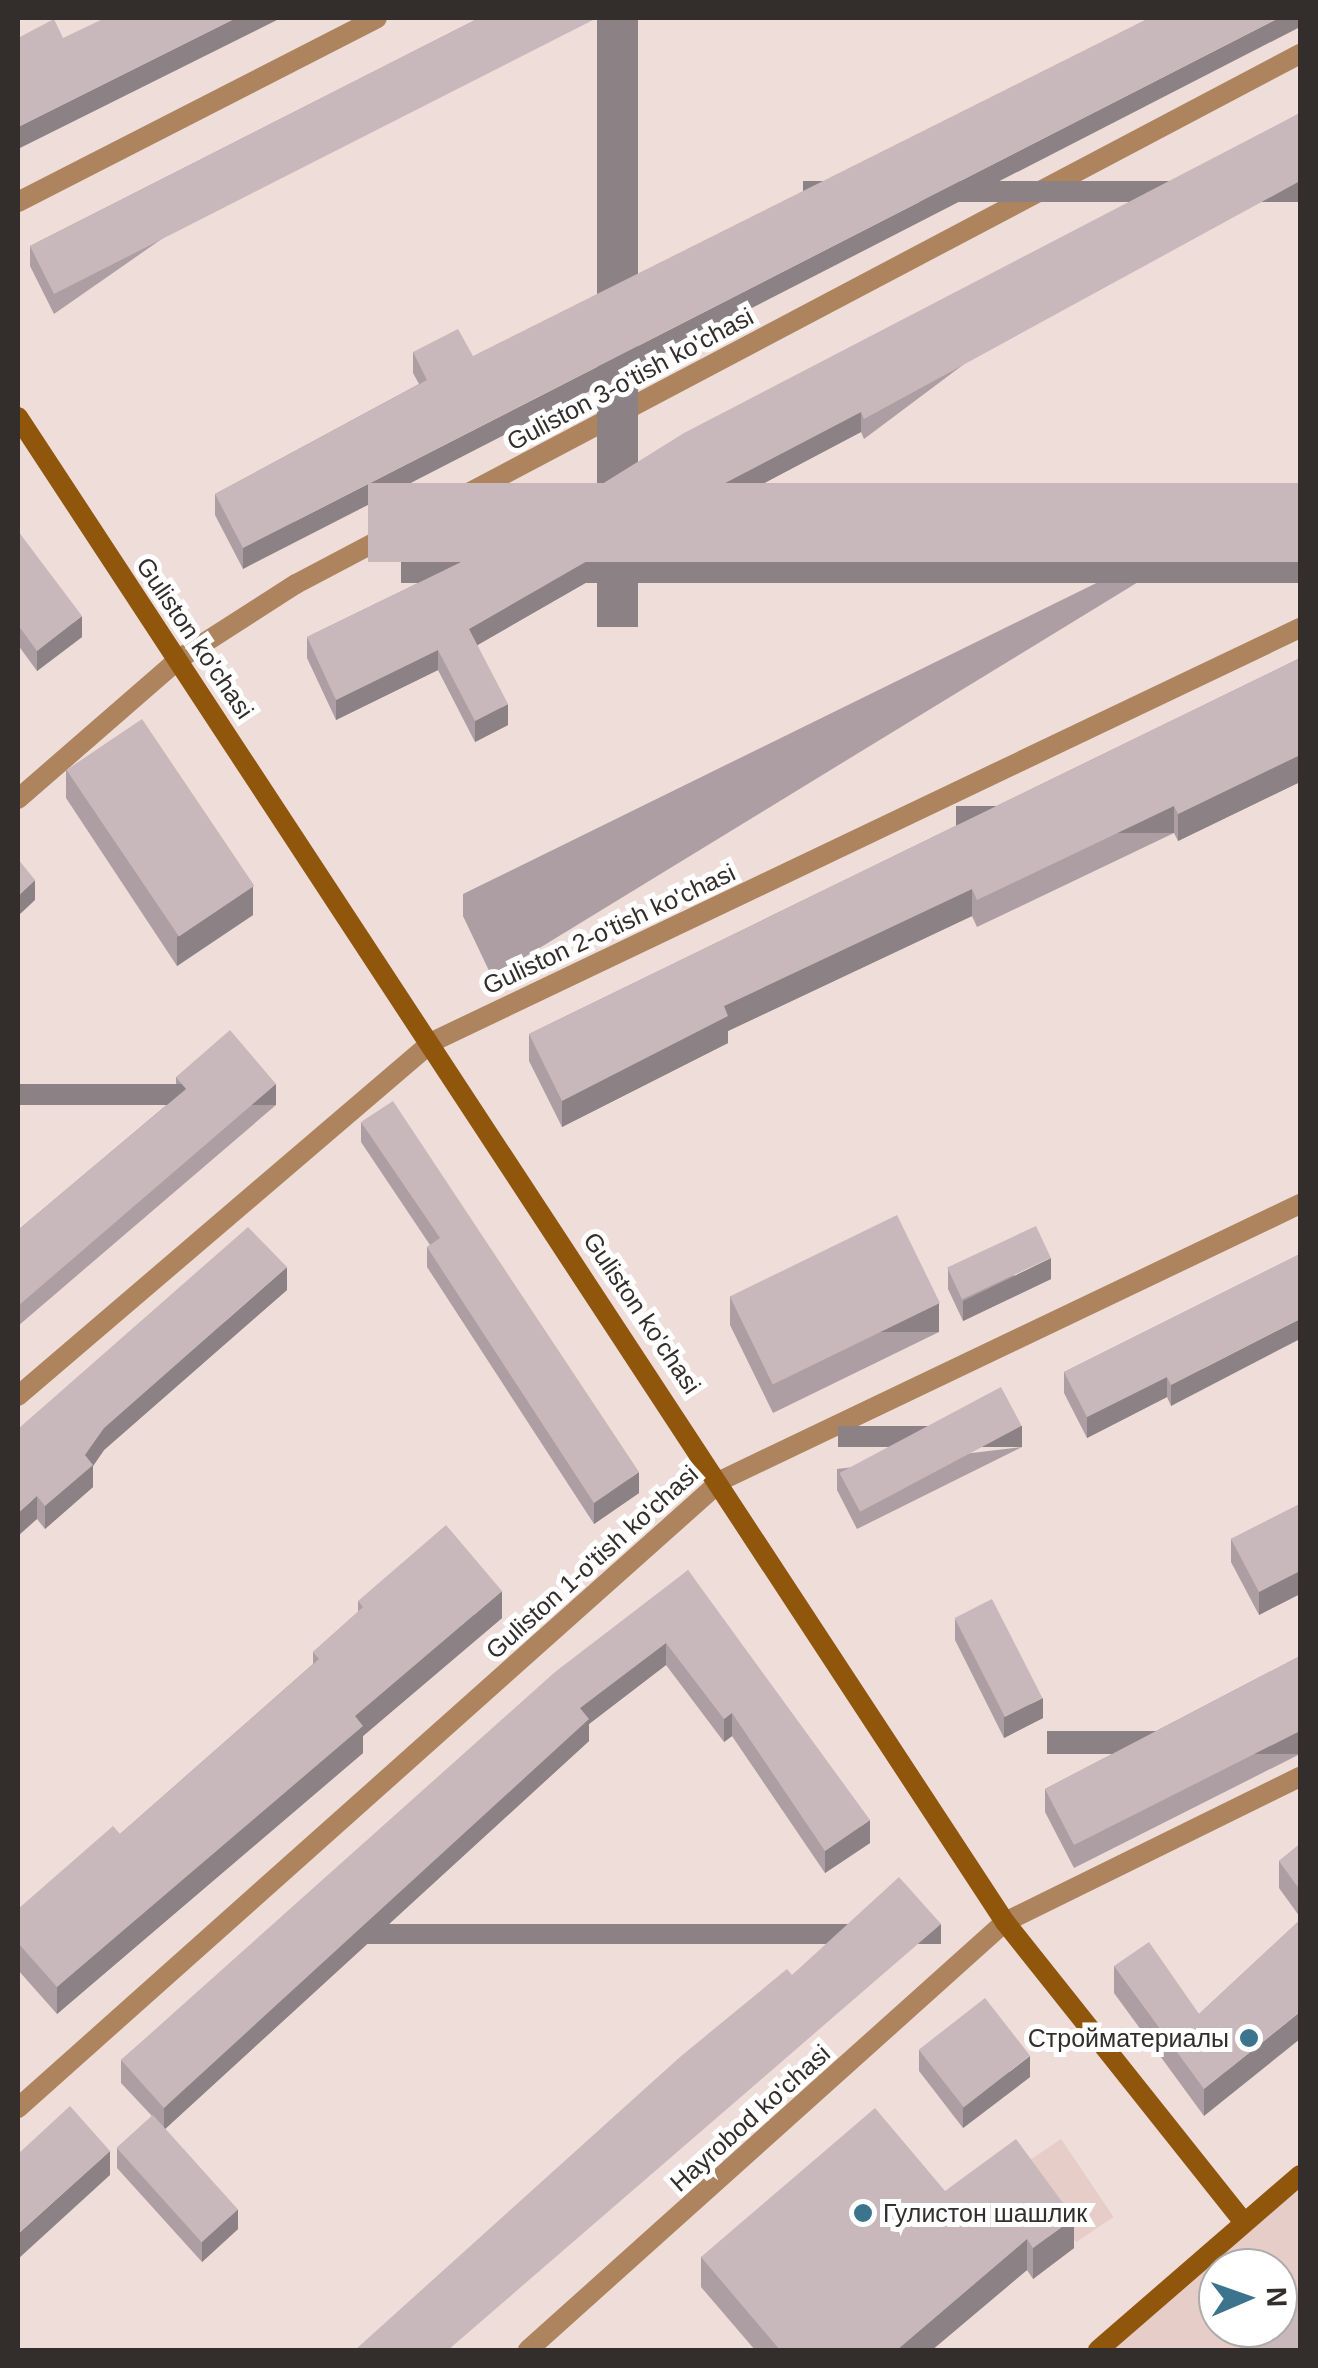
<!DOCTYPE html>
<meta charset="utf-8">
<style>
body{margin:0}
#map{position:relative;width:1318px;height:2368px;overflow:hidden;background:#eeddd9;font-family:Helvetica,sans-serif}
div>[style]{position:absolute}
.built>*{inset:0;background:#e6cdc8;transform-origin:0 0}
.minor>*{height:20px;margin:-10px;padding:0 10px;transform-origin:10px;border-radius:10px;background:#ad845e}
.secondary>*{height:20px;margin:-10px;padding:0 10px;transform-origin:10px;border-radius:10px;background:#90560c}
.wall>*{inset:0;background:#ac9ea2}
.shaded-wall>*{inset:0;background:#8c8184;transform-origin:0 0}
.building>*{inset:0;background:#c8b8bc;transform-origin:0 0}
.dots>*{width:28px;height:28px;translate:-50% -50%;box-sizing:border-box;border:5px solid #fff;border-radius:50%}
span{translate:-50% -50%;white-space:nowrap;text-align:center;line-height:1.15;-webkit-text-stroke:10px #fff;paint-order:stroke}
.street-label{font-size:25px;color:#332d2c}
.poi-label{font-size:25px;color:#332d2c}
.right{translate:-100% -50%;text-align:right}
.left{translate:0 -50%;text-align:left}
.frame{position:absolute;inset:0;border:20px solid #332d2c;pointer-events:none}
.north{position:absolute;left:1198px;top:2248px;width:100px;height:100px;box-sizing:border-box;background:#fff;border:2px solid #adabab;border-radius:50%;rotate:88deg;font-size:28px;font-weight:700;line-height:40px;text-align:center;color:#332d2c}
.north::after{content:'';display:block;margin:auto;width:35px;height:45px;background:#3c748e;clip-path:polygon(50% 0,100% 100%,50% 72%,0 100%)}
</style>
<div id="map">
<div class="built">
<div style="left:1061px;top:2139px;width:94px;height:45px;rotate:56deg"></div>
<div style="clip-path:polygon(evenodd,1300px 2175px,1300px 2350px,1098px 2350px,1300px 2175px,1218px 2268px,1278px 2268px,1278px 2328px,1218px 2328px,1218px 2268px)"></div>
</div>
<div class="minor">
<div style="left:18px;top:202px;width:403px;rotate:-27.1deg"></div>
<div style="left:18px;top:799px;width:213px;rotate:-41deg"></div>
<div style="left:179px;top:659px;width:139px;rotate:-32.7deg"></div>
<div style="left:296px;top:584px;width:1135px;rotate:-27.83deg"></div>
<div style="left:18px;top:1396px;width:545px;rotate:-40.53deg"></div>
<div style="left:432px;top:1042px;width:962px;rotate:-25.5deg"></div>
<div style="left:18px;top:2108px;width:943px;rotate:-41.73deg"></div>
<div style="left:722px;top:1480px;width:641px;rotate:-25.52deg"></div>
<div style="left:528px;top:2350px;width:641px;rotate:-41.9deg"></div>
<div style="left:1005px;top:1922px;width:329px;rotate:-26.2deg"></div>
</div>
<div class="secondary">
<div style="left:18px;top:417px;width:1800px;rotate:56.74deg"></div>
<div style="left:1005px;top:1922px;width:384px;rotate:51.5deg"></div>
<div style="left:1098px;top:2350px;width:267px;rotate:-40.9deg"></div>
</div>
<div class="wall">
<div style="clip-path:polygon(479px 18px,54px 314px,30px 266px,30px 246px)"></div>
<div style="clip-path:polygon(1300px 113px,864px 439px,861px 432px,704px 515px,477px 645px,508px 725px,475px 742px,438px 670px,336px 720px,307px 658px,307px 637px,533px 527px)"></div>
<div style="clip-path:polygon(413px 352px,473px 356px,243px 569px,215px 515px,215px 494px,419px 384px,413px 373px)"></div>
<div style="clip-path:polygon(1300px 483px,492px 977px,463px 916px,463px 894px)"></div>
<div style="clip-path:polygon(18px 531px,82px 637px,37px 671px,18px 645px)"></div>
<div style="clip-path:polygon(1300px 658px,1300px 782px,1178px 841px,1174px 833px,977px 927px,972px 916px,728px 1031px,728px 1043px,562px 1127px,529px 1061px,529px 1034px)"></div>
<div style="clip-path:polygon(66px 769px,253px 915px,177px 966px,66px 798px)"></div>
<div style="clip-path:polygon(176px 1077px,276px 1105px,18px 1326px,18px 1230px,176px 1097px)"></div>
<div style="clip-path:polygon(361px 1122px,639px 1493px,594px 1524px,427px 1267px,427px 1247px,430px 1245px,361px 1142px)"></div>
<div style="clip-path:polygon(1300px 1254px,1171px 1406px,1167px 1397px,1087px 1438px,1064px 1393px,1064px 1372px)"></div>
<div style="clip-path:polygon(948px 1269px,1051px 1279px,963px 1321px,948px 1289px)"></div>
<div style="clip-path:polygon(287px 1290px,104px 1450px,93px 1466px,93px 1487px,45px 1529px,37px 1519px,18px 1429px)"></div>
<div style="clip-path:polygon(730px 1296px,939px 1332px,773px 1413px,730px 1325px)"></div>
<div style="clip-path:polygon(1022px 1447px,857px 1529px,837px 1490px,837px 1469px)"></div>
<div style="clip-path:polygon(1300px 1504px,1300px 1594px,1259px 1615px,1231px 1562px,1231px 1539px)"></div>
<div style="clip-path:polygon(688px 1570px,870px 1843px,825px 1873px,732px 1736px,724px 1742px,666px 1665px,589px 1724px,589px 1741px,165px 2129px,238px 2229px,202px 2262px,117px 2168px,117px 2148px,152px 2116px,121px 2083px,121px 2060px)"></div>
<div style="clip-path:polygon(358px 1601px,502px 1618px,363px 1736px,363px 1753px,57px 2014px,18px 1970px,18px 1909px,120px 1834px,313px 1664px,313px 1652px,358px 1612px)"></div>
<div style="clip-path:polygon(955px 1619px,1043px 1718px,1004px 1738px,955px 1640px)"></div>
<div style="clip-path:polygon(1300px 1656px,1300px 1754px,1074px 1868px,1045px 1812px,1045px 1789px)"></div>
<div style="clip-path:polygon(1300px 1844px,1300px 1917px,1279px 1888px,1279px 1861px)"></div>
<div style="clip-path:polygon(1300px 1920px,1204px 2116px,1114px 1993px,1114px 1966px,1199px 2014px)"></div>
<div style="clip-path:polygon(919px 2050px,1030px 2077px,963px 2128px,919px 2071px)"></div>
<div style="clip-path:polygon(945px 2191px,1074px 2248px,1033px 2279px,1027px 2270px,932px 2350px,755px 2350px,701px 2287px,701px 2257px)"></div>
</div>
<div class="shaded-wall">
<div style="clip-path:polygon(236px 18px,281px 18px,18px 149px,18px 127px)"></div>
<div style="left:597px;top:18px;width:41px;height:609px"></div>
<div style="clip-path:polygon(1279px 18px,1300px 18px,1300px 27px,243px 569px,243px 548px)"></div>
<div style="left:1300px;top:181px;width:21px;height:497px;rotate:90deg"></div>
<div style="clip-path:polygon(861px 412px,861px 432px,704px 515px,469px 650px,469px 629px,704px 494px)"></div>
<div style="left:1300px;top:562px;width:21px;height:899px;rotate:90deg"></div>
<div style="clip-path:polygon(82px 616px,82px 637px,37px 671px,37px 651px)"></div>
<div style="clip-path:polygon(438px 650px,438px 670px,336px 720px,336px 700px)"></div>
<div style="clip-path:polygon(508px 704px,508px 725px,475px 742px,475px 721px)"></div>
<div style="clip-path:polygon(1300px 755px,1300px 782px,1178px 841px,1178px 814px)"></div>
<div style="left:1174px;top:806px;width:27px;height:218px;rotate:90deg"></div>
<div style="clip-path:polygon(35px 880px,35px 900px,18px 916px,18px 896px)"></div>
<div style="clip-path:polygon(253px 886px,253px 915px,177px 966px,177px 937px)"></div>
<div style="clip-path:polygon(972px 889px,972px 916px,728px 1031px,728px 1043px,562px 1127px,562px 1101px,724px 1006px)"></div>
<div style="left:276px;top:1084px;width:21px;height:340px;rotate:90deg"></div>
<div style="clip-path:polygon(1051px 1258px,1051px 1279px,963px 1321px,963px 1301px)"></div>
<div style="clip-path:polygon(287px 1267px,287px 1290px,104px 1450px,93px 1466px,93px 1487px,45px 1529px,45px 1506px,104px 1428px)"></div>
<div style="left:939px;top:1303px;width:29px;height:185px;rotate:90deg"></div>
<div style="clip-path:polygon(1300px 1319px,1300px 1339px,1171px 1406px,1171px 1385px)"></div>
<div style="clip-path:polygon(1167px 1377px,1167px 1397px,1087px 1438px,1087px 1417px)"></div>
<div style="left:1022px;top:1426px;width:21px;height:184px;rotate:90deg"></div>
<div style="clip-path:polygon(639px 1472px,639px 1493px,594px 1524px,594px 1503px)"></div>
<div style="clip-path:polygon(37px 1496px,37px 1519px,18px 1536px,18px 1513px)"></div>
<div style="clip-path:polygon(1300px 1571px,1300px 1594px,1259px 1615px,1259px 1592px)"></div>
<div style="clip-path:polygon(502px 1591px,502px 1618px,363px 1736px,363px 1753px,57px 2014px,57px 1987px,355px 1716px)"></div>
<div style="clip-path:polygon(666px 1643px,666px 1665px,589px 1724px,589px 1741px,164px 2130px,164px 2108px,580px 1708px)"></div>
<div style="clip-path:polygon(1043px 1698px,1043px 1718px,1004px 1738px,1004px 1717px)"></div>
<div style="clip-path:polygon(732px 1713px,732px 1736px,724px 1742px,724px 1719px)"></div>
<div style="left:1300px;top:1731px;width:23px;height:253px;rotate:90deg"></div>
<div style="clip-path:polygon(870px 1820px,870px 1843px,825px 1873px,825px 1851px)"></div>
<div style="left:941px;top:1924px;width:20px;height:652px;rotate:90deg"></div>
<div style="clip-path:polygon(1300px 2012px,1300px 2039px,1204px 2116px,1204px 2089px)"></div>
<div style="clip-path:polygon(1030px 2056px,1030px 2077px,963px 2128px,963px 2108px)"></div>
<div style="clip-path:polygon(110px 2151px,110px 2175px,18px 2259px,18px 2234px)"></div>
<div style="clip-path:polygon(238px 2209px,238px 2229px,202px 2262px,202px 2242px)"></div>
<div style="clip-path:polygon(1074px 2218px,1074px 2248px,1033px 2279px,1033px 2248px)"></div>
<div style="clip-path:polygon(1027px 2239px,1027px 2270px,932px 2350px,897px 2350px)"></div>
</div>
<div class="building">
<div style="clip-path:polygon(105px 18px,236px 18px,18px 127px,18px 38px,54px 19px,63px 38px)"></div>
<div style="clip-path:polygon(479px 18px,597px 18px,54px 294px,30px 246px)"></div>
<div style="clip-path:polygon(1149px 18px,1279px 18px,243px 548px,215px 494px,427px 380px,413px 352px,458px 329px,473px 356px)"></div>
<div style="clip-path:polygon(1300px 113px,1300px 181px,864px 419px,861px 412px,704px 494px,469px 629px,508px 704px,475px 721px,438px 650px,336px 700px,307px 637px,533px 527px,684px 433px)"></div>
<div style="left:1300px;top:483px;width:79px;height:932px;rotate:90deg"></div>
<div style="clip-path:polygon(18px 531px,82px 616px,37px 651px,18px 625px)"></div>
<div style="clip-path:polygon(1300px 658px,1300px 755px,1178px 814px,1174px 806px,977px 900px,972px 889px,724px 1006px,728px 1016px,562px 1101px,529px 1034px)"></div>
<div style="left:142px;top:719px;width:201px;height:91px;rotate:56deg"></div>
<div style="clip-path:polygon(18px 859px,35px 880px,18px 896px)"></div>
<div style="clip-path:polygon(230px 1030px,276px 1084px,18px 1306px,18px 1230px,186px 1089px,176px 1077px)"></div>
<div style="clip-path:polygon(393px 1101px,639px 1472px,594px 1503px,427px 1247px,440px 1238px,361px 1122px)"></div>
<div style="left:897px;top:1215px;width:98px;height:186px;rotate:64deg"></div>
<div style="left:1036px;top:1226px;width:35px;height:98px;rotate:65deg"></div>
<div style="clip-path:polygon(248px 1227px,287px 1267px,104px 1428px,85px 1455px,93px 1465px,45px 1506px,37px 1496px,18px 1513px,18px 1429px)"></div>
<div style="clip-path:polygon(1300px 1254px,1300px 1319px,1171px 1385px,1167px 1377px,1087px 1417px,1064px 1372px)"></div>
<div style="left:1001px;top:1387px;width:44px;height:183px;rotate:62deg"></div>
<div style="clip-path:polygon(1300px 1504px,1300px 1571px,1259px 1592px,1231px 1539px)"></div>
<div style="clip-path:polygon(446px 1525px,502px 1591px,355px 1716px,363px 1726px,57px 1987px,18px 1943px,18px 1909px,113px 1826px,120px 1834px,319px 1659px,313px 1652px,363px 1607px,358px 1601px)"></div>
<div style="clip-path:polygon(688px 1570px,870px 1820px,825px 1851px,732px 1713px,724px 1719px,666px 1643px,580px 1708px,589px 1719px,164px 2108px,121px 2060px,555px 1672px)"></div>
<div style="left:992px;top:1599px;width:111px;height:42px;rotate:63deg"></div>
<div style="clip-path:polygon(1300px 1656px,1300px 1731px,1074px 1845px,1045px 1789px)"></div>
<div style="clip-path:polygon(1300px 1844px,1300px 1890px,1279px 1861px)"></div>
<div style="clip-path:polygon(899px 1877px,941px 1924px,448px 2350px,355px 2350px,680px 2057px,787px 1969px,792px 1975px)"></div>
<div style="clip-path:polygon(1300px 1920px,1300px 2012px,1204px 2089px,1114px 1966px,1149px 1942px,1199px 2014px)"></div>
<div style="left:985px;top:1998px;width:73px;height:84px;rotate:52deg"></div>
<div style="clip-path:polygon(70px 2106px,110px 2151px,18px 2234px,18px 2154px)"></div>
<div style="clip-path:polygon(875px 2108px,945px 2191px,1016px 2139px,1074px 2218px,1033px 2248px,1027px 2239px,897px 2350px,780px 2350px,701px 2257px)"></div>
<div style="left:153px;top:2115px;width:127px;height:49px;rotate:48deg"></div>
<div style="clip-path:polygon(1300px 2297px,1300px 2350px,1237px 2350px,1263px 2328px,1278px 2328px,1278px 2316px)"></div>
</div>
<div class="dots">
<div style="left:1249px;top:2038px;background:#3c748e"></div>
<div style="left:863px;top:2213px;background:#3c748e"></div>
</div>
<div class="street-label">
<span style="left:630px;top:379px;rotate:-28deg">Guliston 3-o'tish ko'chasi</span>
<span style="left:195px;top:638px;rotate:56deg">Guliston ko'chasi</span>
<span style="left:609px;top:929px;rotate:-25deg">Guliston 2-o'tish ko'chasi</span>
<span style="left:642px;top:1313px;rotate:56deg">Guliston ko'chasi</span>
<span style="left:592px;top:1562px;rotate:-42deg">Guliston 1-o'tish ko'chasi</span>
<span style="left:750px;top:2118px;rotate:-42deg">Hayrobod ko'chasi</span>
</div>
<div class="poi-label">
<span class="right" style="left:1229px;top:2038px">Стройматериалы</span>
<span class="left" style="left:883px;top:2213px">Гулистон шашлик</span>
</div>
<div class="frame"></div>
<div class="north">N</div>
</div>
